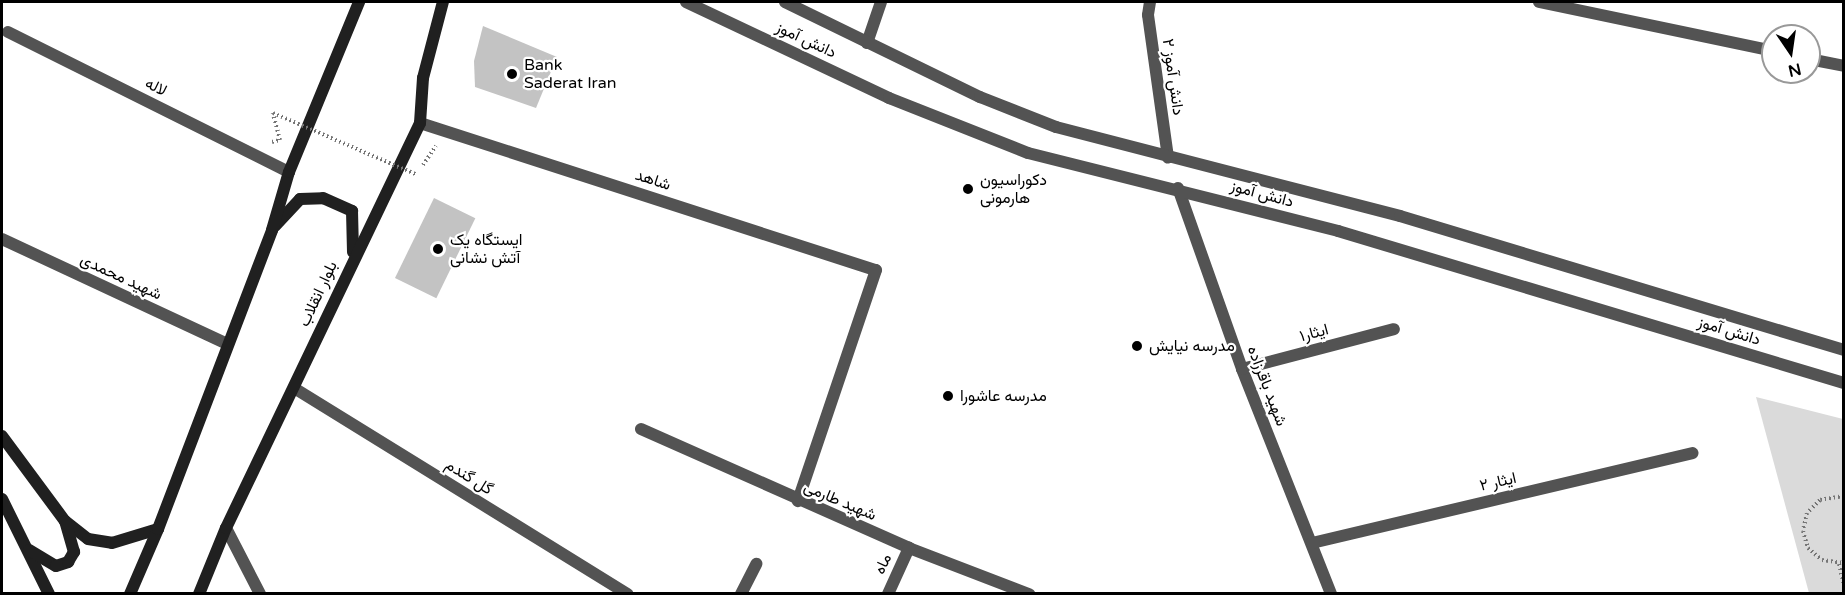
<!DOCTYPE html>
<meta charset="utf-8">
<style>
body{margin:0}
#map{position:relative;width:1845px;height:595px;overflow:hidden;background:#fff;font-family:"Varela Round",Vazirmatn,sans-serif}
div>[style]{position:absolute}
.green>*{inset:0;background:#dadada}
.building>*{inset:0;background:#c3c3c3;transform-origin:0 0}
.path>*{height:4px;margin-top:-2px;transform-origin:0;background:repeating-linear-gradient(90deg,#757575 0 1.5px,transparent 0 4.5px)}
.minor>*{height:12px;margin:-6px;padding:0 6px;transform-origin:6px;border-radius:6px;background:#535353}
.tertiary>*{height:12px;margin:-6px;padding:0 6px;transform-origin:6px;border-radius:6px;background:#535353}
.secondary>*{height:12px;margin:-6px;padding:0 6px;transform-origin:6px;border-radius:6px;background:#202020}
.path-bridge>*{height:4px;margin-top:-2px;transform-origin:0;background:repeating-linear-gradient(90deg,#757575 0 1.5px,transparent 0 4.5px)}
.dots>*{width:16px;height:16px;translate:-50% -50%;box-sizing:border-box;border:3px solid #fff;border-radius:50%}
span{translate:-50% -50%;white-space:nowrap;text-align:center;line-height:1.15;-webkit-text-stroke:4.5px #fff;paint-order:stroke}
.street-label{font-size:16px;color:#000}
.poi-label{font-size:16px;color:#000}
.left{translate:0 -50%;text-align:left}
.frame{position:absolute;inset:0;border:3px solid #000;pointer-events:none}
.north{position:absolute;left:1761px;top:24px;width:60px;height:60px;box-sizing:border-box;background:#fff;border:2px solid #999;border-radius:50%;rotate:167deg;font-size:16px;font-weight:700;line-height:24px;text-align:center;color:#000}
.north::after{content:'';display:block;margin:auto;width:21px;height:27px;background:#000;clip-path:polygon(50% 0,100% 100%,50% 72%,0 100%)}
</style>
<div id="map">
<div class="green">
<div style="clip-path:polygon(1756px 397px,1843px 419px,1843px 593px,1809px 593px)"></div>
</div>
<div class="building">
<div style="clip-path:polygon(483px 26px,557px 57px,536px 108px,475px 87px,474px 61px)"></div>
<div style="left:434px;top:198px;width:46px;height:89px;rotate:26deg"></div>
</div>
<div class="path">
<div style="left:272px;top:142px;width:8px;rotate:-14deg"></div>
<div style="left:280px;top:140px;width:28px;rotate:-105deg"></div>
<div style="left:423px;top:165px;width:23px;rotate:-56deg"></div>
<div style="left:1844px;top:496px;width:24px;rotate:171deg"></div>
<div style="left:1820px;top:500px;width:18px;rotate:135deg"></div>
<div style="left:1807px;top:513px;width:18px;rotate:103deg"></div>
<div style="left:1803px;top:531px;width:18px;rotate:74deg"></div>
<div style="left:1808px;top:548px;width:18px;rotate:41deg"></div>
<div style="left:1822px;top:560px;width:22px;rotate:8deg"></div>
<div style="left:1839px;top:564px;width:22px;rotate:77deg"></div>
</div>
<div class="minor">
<div style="left:1150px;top:2px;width:13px;rotate:99deg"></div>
<div style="left:1148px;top:15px;width:144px;rotate:82deg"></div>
<div style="left:1539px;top:2px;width:239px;rotate:11.8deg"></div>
<div style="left:8px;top:32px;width:314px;rotate:26.5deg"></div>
<div style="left:867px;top:43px;width:43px;rotate:-71.1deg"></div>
<div style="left:1809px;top:59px;width:36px;rotate:11deg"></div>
<div style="left:420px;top:123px;width:479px;rotate:17.9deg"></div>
<div style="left:876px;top:270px;width:244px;rotate:108.7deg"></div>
<div style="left:1178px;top:188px;width:192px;rotate:70.5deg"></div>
<div style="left:1242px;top:369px;width:242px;rotate:68.4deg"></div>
<div style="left:2px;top:239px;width:248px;rotate:25deg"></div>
<div style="left:1242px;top:369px;width:157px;rotate:-14.7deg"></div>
<div style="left:294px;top:388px;width:392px;rotate:31.7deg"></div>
<div style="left:641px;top:429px;width:293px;rotate:23.9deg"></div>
<div style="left:909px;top:548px;width:129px;rotate:21deg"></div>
<div style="left:1312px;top:543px;width:391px;rotate:-13.3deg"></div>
<div style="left:741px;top:594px;width:34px;rotate:-63deg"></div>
<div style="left:888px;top:594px;width:51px;rotate:-65.5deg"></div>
</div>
<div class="tertiary">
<div style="left:686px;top:2px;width:225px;rotate:25.3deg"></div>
<div style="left:889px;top:98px;width:149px;rotate:21.6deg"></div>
<div style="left:1028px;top:153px;width:320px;rotate:14.1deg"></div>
<div style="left:1338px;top:231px;width:528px;rotate:16.72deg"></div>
<div style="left:785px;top:2px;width:217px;rotate:26deg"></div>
<div style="left:980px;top:97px;width:82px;rotate:21.5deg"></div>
<div style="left:1056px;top:127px;width:355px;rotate:14.5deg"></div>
<div style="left:1400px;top:216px;width:464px;rotate:16.8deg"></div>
<div style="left:226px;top:528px;width:74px;rotate:62.7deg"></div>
</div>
<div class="secondary">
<div style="left:275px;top:226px;width:37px;rotate:-47deg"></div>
<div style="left:300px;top:199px;width:23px;rotate:-2deg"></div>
<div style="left:323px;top:198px;width:32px;rotate:24deg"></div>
<div style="left:352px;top:211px;width:41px;rotate:88.6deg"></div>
<div style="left:2px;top:436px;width:106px;rotate:53.5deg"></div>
<div style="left:65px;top:521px;width:29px;rotate:38deg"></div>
<div style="left:88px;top:539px;width:24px;rotate:9deg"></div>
<div style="left:112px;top:543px;width:48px;rotate:-16.9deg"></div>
<div style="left:2px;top:499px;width:106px;rotate:63.7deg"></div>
<div style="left:29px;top:550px;width:31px;rotate:31deg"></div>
<div style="left:56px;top:566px;width:13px;rotate:-18deg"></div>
<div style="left:68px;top:562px;width:12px;rotate:-59deg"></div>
<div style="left:74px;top:552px;width:32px;rotate:-106deg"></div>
<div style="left:130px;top:594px;width:71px;rotate:-66.7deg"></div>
<div style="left:158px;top:529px;width:320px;rotate:-69.1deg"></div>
<div style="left:272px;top:230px;width:60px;rotate:-73.7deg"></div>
<div style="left:289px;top:172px;width:184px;rotate:-67.6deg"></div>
<div style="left:199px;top:594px;width:71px;rotate:-67.8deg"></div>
<div style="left:226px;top:528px;width:449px;rotate:-64.4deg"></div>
<div style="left:420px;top:123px;width:45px;rotate:-86.2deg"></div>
<div style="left:423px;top:78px;width:79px;rotate:-75.3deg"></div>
</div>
<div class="path-bridge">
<div style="left:273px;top:113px;width:155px;rotate:23.2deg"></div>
</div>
<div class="dots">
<div style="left:512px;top:74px;background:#000"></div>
<div style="left:968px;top:189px;background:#000"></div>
<div style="left:438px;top:249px;background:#000"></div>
<div style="left:1137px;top:346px;background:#000"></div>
<div style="left:948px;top:396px;background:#000"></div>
</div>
<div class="street-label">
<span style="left:806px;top:40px;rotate:25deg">دانش آموز</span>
<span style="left:1173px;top:77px;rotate:82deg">دانش آموز ۲</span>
<span style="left:156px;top:87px;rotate:26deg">لاله</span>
<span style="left:653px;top:180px;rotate:18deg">شاهد</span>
<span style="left:1262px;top:194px;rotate:15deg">دانش آموز</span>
<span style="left:121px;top:277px;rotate:25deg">شهید محمدی</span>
<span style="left:318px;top:294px;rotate:-65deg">بلوار انقلاب</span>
<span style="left:1729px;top:331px;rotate:17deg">دانش آموز</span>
<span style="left:1314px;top:333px;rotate:-15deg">ایثار۱</span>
<span style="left:1267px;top:386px;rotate:69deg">شهید باقرزاده</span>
<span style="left:469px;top:477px;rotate:32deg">گل گندم</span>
<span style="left:1498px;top:482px;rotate:-13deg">ایثار ۲</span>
<span style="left:840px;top:501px;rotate:23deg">شهید طارمی</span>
<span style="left:883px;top:564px;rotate:-65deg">ماه</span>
</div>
<div class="poi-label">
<span class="left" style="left:524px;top:74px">Bank<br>Saderat Iran</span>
<span class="left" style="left:980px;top:189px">دکوراسیون<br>هارمونی</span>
<span class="left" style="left:450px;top:249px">ایستگاه یک<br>آتش نشانی</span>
<span class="left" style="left:1149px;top:346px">مدرسه نیایش</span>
<span class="left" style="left:960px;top:396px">مدرسه عاشورا</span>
</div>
<div class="frame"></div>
<div class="north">N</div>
</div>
